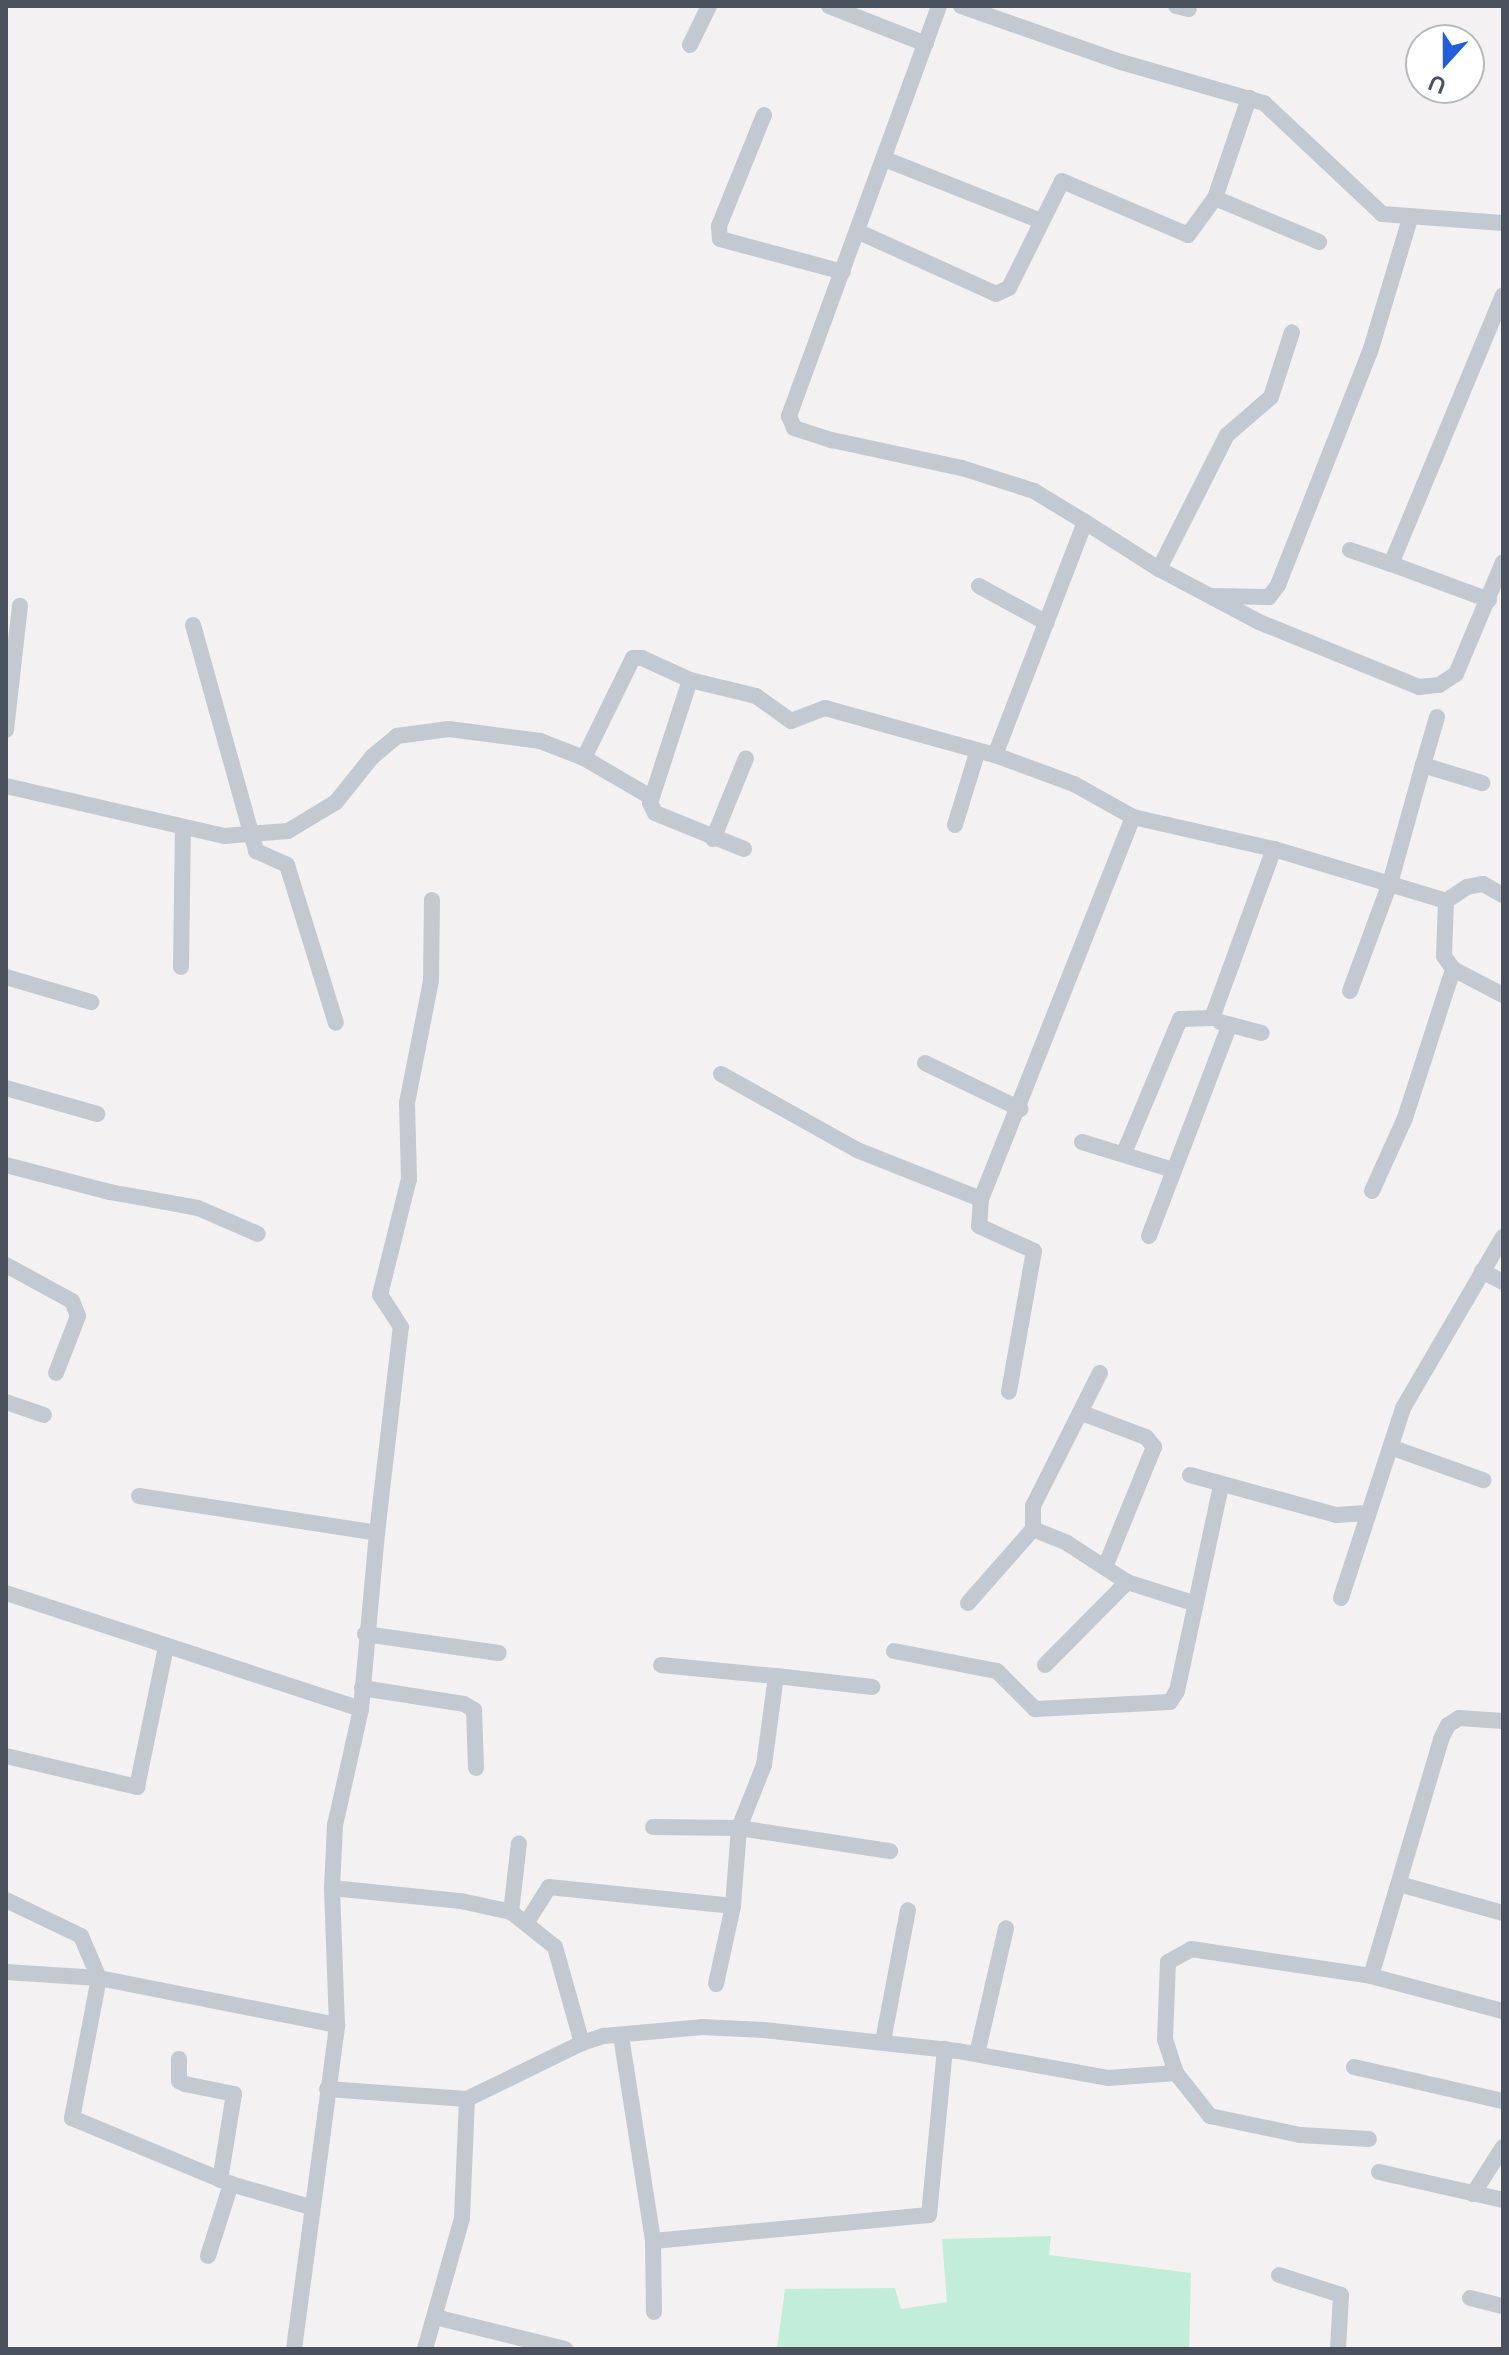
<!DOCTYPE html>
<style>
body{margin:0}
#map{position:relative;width:1509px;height:2355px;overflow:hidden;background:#f3f1f1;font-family:Raleway,sans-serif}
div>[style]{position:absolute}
.green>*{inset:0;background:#c2edd8}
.minor>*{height:16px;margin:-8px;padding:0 8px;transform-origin:8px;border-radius:8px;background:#c2c9d1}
span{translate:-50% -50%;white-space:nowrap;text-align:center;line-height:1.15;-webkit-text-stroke:8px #fff;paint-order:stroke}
.frame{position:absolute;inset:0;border:8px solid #49515d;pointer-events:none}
.north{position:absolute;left:1405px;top:24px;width:80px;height:80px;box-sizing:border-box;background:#fff;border:2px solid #b6b9be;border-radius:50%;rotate:201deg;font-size:22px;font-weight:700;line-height:32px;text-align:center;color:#49515d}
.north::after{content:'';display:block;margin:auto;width:28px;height:36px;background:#235eda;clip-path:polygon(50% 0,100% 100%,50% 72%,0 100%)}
</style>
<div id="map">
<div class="green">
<div style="clip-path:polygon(1051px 2236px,1049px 2255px,1191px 2273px,1189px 2349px,777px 2349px,785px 2289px,895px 2288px,901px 2309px,947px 2302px,942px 2239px)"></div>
</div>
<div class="minor">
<div style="left:829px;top:6px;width:104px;rotate:21.4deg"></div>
<div style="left:939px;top:6px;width:437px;rotate:110.1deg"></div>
<div style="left:789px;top:416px;width:13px;rotate:67deg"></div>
<div style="left:794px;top:428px;width:40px;rotate:18deg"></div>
<div style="left:832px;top:440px;width:133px;rotate:12.2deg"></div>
<div style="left:962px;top:468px;width:76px;rotate:17.7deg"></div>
<div style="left:1034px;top:491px;width:60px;rotate:31.3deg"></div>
<div style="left:1085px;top:522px;width:250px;rotate:111.1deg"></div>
<div style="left:961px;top:6px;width:170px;rotate:19.3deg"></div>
<div style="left:1121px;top:62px;width:149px;rotate:16deg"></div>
<div style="left:1264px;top:103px;width:162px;rotate:43.2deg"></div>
<div style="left:1382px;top:214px;width:121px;rotate:4.3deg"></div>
<div style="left:1176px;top:6px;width:13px;rotate:13deg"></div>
<div style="left:690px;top:45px;width:43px;rotate:-64deg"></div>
<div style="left:764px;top:115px;width:120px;rotate:112.1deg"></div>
<div style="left:719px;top:226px;width:13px;rotate:86deg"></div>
<div style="left:720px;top:239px;width:127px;rotate:15deg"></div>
<div style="left:887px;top:160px;width:166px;rotate:21.6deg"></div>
<div style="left:1215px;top:198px;width:113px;rotate:22.9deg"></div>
<div style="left:859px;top:232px;width:150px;rotate:24.3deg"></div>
<div style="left:996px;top:294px;width:14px;rotate:-25deg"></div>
<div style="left:1009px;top:288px;width:119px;rotate:-63.6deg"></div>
<div style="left:1062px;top:181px;width:137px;rotate:23.2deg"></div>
<div style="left:1188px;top:235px;width:46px;rotate:-53.9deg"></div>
<div style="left:1215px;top:198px;width:106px;rotate:-71.2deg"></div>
<div style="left:1085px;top:522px;width:88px;rotate:32.4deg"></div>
<div style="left:1159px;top:569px;width:113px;rotate:27.9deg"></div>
<div style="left:1259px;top:622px;width:173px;rotate:22.1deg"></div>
<div style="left:1419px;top:687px;width:20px;rotate:-6deg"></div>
<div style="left:1439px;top:685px;width:20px;rotate:-33deg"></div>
<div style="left:1456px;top:674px;width:121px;rotate:-67.2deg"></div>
<div style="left:1350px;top:550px;width:43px;rotate:18.9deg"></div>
<div style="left:1159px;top:569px;width:150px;rotate:-63.1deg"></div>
<div style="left:1227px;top:435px;width:58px;rotate:-40.8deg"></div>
<div style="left:1271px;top:397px;width:68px;rotate:-72.1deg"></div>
<div style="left:979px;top:586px;width:77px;rotate:28.6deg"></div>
<div style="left:1212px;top:596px;width:57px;rotate:1deg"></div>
<div style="left:1269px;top:597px;width:15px;rotate:-53deg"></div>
<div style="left:1278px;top:585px;width:251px;rotate:-68.5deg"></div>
<div style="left:1370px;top:352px;width:139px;rotate:-73.3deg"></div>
<div style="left:1489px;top:600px;width:104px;rotate:-159.8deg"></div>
<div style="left:1391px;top:564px;width:291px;rotate:-67.4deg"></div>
<div style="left:193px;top:625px;width:235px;rotate:74.4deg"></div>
<div style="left:256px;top:851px;width:34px;rotate:24deg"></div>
<div style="left:287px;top:865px;width:165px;rotate:72.8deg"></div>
<div style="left:690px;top:680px;width:129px;rotate:108deg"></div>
<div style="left:650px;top:803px;width:11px;rotate:63deg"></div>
<div style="left:655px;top:813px;width:96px;rotate:22deg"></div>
<div style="left:6px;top:730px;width:125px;rotate:-83.6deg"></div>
<div style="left:584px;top:758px;width:75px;rotate:30.3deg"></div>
<div style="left:1423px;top:765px;width:50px;rotate:-73.7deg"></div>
<div style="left:6px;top:786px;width:224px;rotate:12.9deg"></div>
<div style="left:224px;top:836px;width:64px;rotate:-4.5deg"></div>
<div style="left:288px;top:831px;width:56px;rotate:-31.1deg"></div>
<div style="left:336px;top:802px;width:58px;rotate:-51.3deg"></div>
<div style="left:372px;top:757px;width:33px;rotate:-40deg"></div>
<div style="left:397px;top:736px;width:52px;rotate:-7.7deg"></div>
<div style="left:449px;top:729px;width:92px;rotate:7.5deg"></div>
<div style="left:540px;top:741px;width:47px;rotate:21.1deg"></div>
<div style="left:584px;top:758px;width:111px;rotate:-63.9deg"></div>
<div style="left:633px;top:658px;width:9px"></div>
<div style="left:642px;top:658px;width:53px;rotate:24.6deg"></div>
<div style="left:690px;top:680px;width:68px;rotate:13.6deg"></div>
<div style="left:756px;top:696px;width:43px;rotate:35.5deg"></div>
<div style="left:791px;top:721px;width:36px;rotate:-21deg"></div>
<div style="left:825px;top:708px;width:176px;rotate:15.5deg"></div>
<div style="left:995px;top:755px;width:84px;rotate:20.2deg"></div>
<div style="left:1074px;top:784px;width:68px;rotate:29.2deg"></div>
<div style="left:1133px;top:817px;width:145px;rotate:12.8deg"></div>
<div style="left:1274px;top:849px;width:180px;rotate:16.8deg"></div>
<div style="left:1446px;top:901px;width:55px;rotate:92.1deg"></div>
<div style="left:1444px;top:956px;width:16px;rotate:55deg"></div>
<div style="left:1453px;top:969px;width:56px;rotate:27.5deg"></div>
<div style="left:955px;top:825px;width:78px;rotate:-73deg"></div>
<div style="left:713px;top:839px;width:87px;rotate:-67.8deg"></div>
<div style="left:1446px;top:901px;width:25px;rotate:-34deg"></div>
<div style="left:1467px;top:887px;width:16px;rotate:-11deg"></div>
<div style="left:1483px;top:884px;width:23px;rotate:29deg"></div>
<div style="left:181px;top:967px;width:140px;rotate:-89.2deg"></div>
<div style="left:6px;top:977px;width:89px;rotate:16.4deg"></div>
<div style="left:1350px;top:991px;width:118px;rotate:-69.7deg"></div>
<div style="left:1391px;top:880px;width:119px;rotate:-74.5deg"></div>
<div style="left:1423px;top:765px;width:62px;rotate:17deg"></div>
<div style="left:1220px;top:1022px;width:43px;rotate:14.7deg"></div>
<div style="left:925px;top:1063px;width:106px;rotate:25.8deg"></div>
<div style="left:721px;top:1074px;width:156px;rotate:29.2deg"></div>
<div style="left:857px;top:1150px;width:133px;rotate:21.6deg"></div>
<div style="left:981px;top:1199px;width:411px;rotate:-68.3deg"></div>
<div style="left:6px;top:1088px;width:95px;rotate:15.9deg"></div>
<div style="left:1082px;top:1142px;width:95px;rotate:17.1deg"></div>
<div style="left:1124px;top:1153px;width:145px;rotate:-67.3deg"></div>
<div style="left:1180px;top:1019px;width:32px;rotate:-2deg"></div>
<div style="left:1212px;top:1018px;width:180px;rotate:-69.9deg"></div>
<div style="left:6px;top:1165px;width:107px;rotate:14.6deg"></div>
<div style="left:110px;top:1192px;width:89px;rotate:10.3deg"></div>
<div style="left:198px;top:1208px;width:65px;rotate:23.4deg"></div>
<div style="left:1372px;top:1191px;width:80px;rotate:-65.7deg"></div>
<div style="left:1405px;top:1118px;width:157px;rotate:-72.1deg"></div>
<div style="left:981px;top:1199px;width:27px;rotate:94deg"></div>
<div style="left:979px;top:1226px;width:60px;rotate:24.4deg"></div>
<div style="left:1034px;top:1251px;width:143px;rotate:100.1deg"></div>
<div style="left:1149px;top:1236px;width:225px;rotate:-69.1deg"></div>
<div style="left:6px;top:1265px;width:75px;rotate:28.6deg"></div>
<div style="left:72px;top:1301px;width:16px;rotate:68deg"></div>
<div style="left:78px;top:1316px;width:61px;rotate:111.1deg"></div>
<div style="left:1482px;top:1271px;width:24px;rotate:28deg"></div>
<div style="left:6px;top:1402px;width:40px;rotate:18.9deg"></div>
<div style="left:1082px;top:1413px;width:68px;rotate:20.6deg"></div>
<div style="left:1146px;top:1437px;width:13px;rotate:51deg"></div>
<div style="left:1154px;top:1447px;width:130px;rotate:112.2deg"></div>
<div style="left:1393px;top:1448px;width:96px;rotate:19.6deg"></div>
<div style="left:1190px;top:1475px;width:151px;rotate:15.3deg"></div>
<div style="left:1336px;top:1515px;width:30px;rotate:-4deg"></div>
<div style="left:139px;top:1496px;width:241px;rotate:8.8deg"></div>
<div style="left:377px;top:1533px;width:177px;rotate:95.2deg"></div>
<div style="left:1033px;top:1529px;width:23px;rotate:-90deg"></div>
<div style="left:1033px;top:1506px;width:149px;rotate:-63.3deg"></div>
<div style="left:377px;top:1533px;width:207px;rotate:-83.4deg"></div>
<div style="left:401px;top:1327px;width:38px;rotate:-123deg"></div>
<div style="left:380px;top:1295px;width:120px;rotate:-76deg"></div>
<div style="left:409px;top:1179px;width:76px;rotate:-91.5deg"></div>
<div style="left:407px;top:1103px;width:124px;rotate:-78.9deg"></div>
<div style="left:431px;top:981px;width:81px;rotate:-89.3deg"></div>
<div style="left:6px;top:1593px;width:373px;rotate:18.1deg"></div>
<div style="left:361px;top:1709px;width:119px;rotate:102.6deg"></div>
<div style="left:335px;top:1825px;width:63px;rotate:92.7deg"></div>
<div style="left:332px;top:1888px;width:130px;rotate:5.8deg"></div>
<div style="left:461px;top:1901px;width:51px;rotate:12.4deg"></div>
<div style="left:511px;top:1912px;width:56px;rotate:38.5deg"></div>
<div style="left:555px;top:1947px;width:100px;rotate:74.3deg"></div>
<div style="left:582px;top:2043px;width:23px;rotate:-18deg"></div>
<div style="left:604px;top:2036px;width:98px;rotate:-5.2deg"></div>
<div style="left:702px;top:2027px;width:62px;rotate:2.8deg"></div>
<div style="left:764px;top:2030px;width:195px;rotate:6.2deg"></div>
<div style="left:958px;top:2051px;width:152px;rotate:10.2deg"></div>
<div style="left:1108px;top:2078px;width:68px;rotate:-4.2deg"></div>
<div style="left:1176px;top:2073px;width:35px;rotate:-108deg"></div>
<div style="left:1165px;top:2040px;width:78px;rotate:-87.8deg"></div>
<div style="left:1168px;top:1962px;width:26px;rotate:-29deg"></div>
<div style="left:1191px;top:1949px;width:182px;rotate:8.5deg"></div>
<div style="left:1371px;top:1976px;width:137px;rotate:14.9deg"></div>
<div style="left:1341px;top:1598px;width:200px;rotate:-71.9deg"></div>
<div style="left:1403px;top:1408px;width:198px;rotate:-59.7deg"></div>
<div style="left:968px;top:1603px;width:98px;rotate:-48.7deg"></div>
<div style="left:1033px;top:1529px;width:37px;rotate:22deg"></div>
<div style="left:1067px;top:1543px;width:72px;rotate:33deg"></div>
<div style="left:365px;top:1634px;width:135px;rotate:8.1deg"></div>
<div style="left:894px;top:1651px;width:105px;rotate:11deg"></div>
<div style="left:997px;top:1671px;width:54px;rotate:45deg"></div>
<div style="left:1035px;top:1709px;width:135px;rotate:-3deg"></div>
<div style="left:1170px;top:1702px;width:13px;rotate:-58deg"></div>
<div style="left:1177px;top:1691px;width:211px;rotate:-77.9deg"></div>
<div style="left:661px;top:1665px;width:116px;rotate:5.5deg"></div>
<div style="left:1045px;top:1665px;width:117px;rotate:-45.3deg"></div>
<div style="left:1127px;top:1582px;width:69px;rotate:17.7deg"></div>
<div style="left:362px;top:1688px;width:103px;rotate:8.9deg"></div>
<div style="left:464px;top:1704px;width:12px;rotate:31deg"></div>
<div style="left:474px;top:1710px;width:58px;rotate:88deg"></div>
<div style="left:6px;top:1756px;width:135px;rotate:13.3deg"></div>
<div style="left:137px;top:1787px;width:143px;rotate:-78.3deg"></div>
<div style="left:653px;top:1827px;width:86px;rotate:0.7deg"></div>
<div style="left:739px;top:1828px;width:153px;rotate:8.7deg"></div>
<div style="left:1399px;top:1884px;width:108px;rotate:15.6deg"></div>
<div style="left:6px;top:1900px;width:83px;rotate:25.6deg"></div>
<div style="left:81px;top:1936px;width:46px;rotate:66.8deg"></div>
<div style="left:99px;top:1978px;width:143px;rotate:100.9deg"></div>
<div style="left:72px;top:2118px;width:172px;rotate:22.5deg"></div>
<div style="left:231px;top:2184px;width:82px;rotate:16.2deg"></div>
<div style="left:511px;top:1912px;width:69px;rotate:-83.4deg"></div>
<div style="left:527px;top:1922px;width:41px;rotate:-57.8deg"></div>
<div style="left:549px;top:1887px;width:185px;rotate:5.9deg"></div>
<div style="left:6px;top:1972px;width:93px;rotate:3.7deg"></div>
<div style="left:99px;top:1978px;width:243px;rotate:11.2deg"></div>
<div style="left:1371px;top:1976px;width:247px;rotate:-73.5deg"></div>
<div style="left:1441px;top:1739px;width:16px;rotate:-63deg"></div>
<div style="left:1448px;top:1725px;width:13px;rotate:-32deg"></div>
<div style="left:1459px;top:1718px;width:44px;rotate:3.9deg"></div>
<div style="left:716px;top:1984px;width:80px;rotate:-77.7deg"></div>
<div style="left:733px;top:1906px;width:78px;rotate:-85.6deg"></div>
<div style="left:739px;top:1828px;width:68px;rotate:-68.4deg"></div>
<div style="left:764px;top:1765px;width:90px;rotate:-82.3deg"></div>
<div style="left:776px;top:1676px;width:97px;rotate:6.5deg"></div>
<div style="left:621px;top:2036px;width:207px;rotate:81.1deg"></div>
<div style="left:653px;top:2241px;width:71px;rotate:89.2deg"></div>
<div style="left:883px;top:2041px;width:133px;rotate:-79.2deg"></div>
<div style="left:977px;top:2054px;width:129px;rotate:-77deg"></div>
<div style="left:179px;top:2059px;width:22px;rotate:90deg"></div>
<div style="left:179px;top:2081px;width:7px;rotate:27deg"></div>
<div style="left:185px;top:2084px;width:50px;rotate:11.5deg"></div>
<div style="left:234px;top:2094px;width:87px;rotate:99.2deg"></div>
<div style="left:1354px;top:2067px;width:153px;rotate:12.9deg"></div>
<div style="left:1176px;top:2073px;width:55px;rotate:51.7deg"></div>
<div style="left:1210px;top:2116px;width:92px;rotate:11.9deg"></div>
<div style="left:1300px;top:2135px;width:69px;rotate:3.3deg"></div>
<div style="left:327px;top:2089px;width:140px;rotate:4.1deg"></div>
<div style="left:1379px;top:2172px;width:127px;rotate:12.7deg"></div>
<div style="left:1473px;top:2194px;width:56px;rotate:-57.4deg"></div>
<div style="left:653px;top:2241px;width:277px;rotate:-5.4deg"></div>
<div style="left:929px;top:2215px;width:167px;rotate:-84.5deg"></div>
<div style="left:208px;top:2256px;width:76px;rotate:-72.3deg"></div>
<div style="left:1279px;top:2275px;width:65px;rotate:17.9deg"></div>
<div style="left:1341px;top:2295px;width:54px;rotate:93.2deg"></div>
<div style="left:1470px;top:2298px;width:34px;rotate:14deg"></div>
<div style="left:435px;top:2317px;width:134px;rotate:13.8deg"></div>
<div style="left:294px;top:2349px;width:327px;rotate:-82.4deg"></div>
<div style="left:337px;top:2025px;width:137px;rotate:-92.1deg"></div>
<div style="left:425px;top:2349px;width:136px;rotate:-74.2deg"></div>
<div style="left:462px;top:2218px;width:119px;rotate:-87.6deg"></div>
<div style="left:467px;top:2099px;width:128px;rotate:-26deg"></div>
</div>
<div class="frame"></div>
<div class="north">U</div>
</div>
